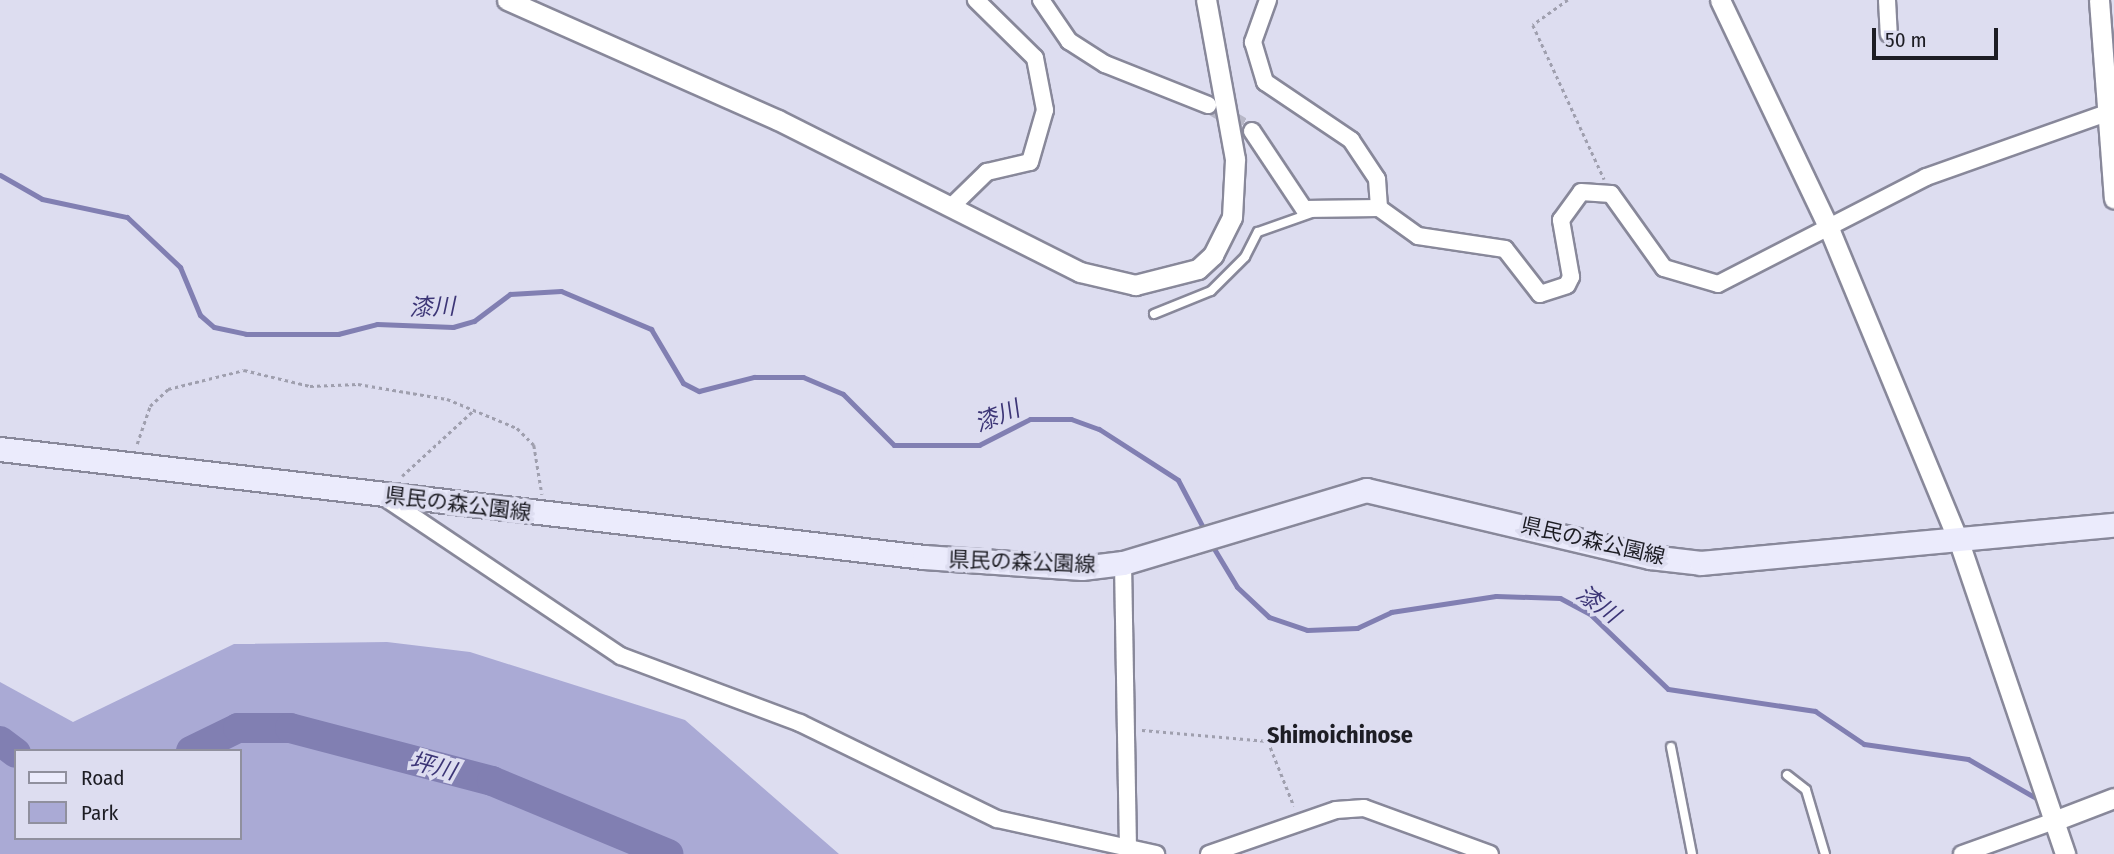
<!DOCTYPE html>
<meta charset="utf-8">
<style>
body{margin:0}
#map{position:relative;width:2114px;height:854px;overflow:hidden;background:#ddddf0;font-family:"Fira Sans Condensed","Noto Sans JP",sans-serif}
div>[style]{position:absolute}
.green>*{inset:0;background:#aaaad5}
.stream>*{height:5px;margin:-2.5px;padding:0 2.5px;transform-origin:2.5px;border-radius:2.5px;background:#817fb2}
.river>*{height:30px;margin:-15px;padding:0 15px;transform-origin:15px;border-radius:15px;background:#817fb2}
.minor-tunnel>*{height:16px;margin-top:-8px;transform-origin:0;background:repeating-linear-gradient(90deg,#b7b7c7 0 16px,transparent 0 24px)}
.path>*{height:2.5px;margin-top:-1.25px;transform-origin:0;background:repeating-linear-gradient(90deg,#9f9fae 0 3.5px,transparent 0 7px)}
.roads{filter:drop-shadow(2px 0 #88889a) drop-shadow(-2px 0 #88889a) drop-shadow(0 2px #88889a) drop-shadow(0 -2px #88889a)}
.service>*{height:8px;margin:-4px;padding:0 4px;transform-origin:4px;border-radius:4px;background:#fff}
.minor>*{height:16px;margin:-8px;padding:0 8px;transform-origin:8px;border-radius:8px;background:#fff}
.tertiary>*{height:19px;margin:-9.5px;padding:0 9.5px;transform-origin:9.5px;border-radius:9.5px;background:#fff}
.secondary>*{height:23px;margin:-11.5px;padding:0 11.5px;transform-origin:11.5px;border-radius:11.5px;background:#ebebfc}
span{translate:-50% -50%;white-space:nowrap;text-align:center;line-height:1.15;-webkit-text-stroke:7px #ddddf0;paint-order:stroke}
.street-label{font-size:21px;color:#1d1d24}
.water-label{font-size:23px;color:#3c3576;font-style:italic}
.quarter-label{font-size:24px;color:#1d1d24;font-weight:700}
.legend{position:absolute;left:14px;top:749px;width:228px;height:91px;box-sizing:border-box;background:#ddddf0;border:2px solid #90909e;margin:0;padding:9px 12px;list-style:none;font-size:21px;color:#1d1d24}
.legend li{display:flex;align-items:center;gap:14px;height:35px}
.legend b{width:35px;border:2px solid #90909e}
.scale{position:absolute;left:1872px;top:28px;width:126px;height:32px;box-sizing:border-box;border:4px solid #1d1d24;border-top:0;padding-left:9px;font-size:21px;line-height:24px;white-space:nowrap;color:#1d1d24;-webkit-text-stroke:5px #ddddf0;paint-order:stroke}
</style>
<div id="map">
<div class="green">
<div style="clip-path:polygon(evenodd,387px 642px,470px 652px,685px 720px,839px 854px,0 854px,0 682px,73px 722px,234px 644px,387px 642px,16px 751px,240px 751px,240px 838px,16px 838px,16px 751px)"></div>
</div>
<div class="stream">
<div style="left:0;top:175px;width:48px;rotate:29.7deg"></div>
<div style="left:42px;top:199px;width:87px;rotate:12deg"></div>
<div style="left:127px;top:217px;width:73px;rotate:43.3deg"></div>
<div style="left:180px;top:267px;width:52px;rotate:67.4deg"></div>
<div style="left:200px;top:315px;width:18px;rotate:41deg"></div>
<div style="left:214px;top:327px;width:33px;rotate:12deg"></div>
<div style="left:246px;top:334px;width:92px"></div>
<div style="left:338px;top:334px;width:40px;rotate:-14.4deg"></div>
<div style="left:377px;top:324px;width:76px;rotate:2.3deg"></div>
<div style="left:453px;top:327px;width:22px;rotate:-16deg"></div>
<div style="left:474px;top:321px;width:45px;rotate:-36.9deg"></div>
<div style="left:510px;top:294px;width:51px;rotate:-3.4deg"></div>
<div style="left:561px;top:291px;width:98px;rotate:22.9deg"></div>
<div style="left:651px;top:329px;width:63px;rotate:59.3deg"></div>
<div style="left:683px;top:383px;width:18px;rotate:27deg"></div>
<div style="left:699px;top:391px;width:57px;rotate:-14.3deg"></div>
<div style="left:754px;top:377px;width:49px"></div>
<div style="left:803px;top:377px;width:43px;rotate:23deg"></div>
<div style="left:843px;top:394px;width:72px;rotate:45deg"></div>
<div style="left:894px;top:445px;width:85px"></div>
<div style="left:979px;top:445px;width:57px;rotate:-27deg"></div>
<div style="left:1030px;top:419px;width:41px"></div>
<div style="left:1071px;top:419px;width:30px;rotate:20deg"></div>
<div style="left:1099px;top:429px;width:94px;rotate:32.8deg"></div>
<div style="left:1178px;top:480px;width:60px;rotate:62.2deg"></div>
<div style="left:1210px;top:542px;width:52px;rotate:59deg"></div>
<div style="left:1237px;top:587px;width:44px;rotate:43.2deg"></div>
<div style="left:1269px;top:617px;width:40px;rotate:18.9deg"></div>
<div style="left:1307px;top:630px;width:50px;rotate:-2.3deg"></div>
<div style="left:1357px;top:628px;width:38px;rotate:-25deg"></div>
<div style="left:1391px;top:612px;width:106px;rotate:-8.7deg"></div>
<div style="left:1496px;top:596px;width:64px;rotate:1.8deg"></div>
<div style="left:1560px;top:598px;width:34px;rotate:28deg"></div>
<div style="left:1590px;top:614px;width:108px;rotate:43.9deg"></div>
<div style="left:1668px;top:689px;width:149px;rotate:8.5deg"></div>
<div style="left:1815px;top:711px;width:59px;rotate:34deg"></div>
<div style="left:1864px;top:744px;width:105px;rotate:8.2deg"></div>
<div style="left:1968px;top:759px;width:78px;rotate:29.8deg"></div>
</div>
<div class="river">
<div style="left:0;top:741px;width:20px;rotate:37deg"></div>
<div style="left:191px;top:751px;width:52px;rotate:-26.1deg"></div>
<div style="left:238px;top:728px;width:52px"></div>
<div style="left:290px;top:728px;width:209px;rotate:14.7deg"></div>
<div style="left:492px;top:781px;width:191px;rotate:22.5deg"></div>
</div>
<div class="minor-tunnel">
<div style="left:1208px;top:105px;width:51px;rotate:30.6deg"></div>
</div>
<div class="path">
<div style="left:1568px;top:0;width:43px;rotate:144.5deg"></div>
<div style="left:1533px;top:25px;width:170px;rotate:65.2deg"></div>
<div style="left:137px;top:444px;width:40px;rotate:-71.1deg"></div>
<div style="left:150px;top:406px;width:25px;rotate:-43deg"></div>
<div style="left:168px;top:389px;width:78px;rotate:-14deg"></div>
<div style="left:244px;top:370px;width:68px;rotate:13.6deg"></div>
<div style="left:310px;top:386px;width:48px;rotate:-2.4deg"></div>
<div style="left:358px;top:384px;width:90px;rotate:9.6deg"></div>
<div style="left:447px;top:399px;width:76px;rotate:22.5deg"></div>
<div style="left:517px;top:428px;width:24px;rotate:45deg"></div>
<div style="left:534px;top:445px;width:50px;rotate:80.7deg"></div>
<div style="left:402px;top:476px;width:98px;rotate:-42.5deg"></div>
<div style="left:1142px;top:730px;width:126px;rotate:5deg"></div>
<div style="left:1268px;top:741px;width:70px;rotate:68.2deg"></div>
</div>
<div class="roads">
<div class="service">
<div style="left:1154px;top:314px;width:61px;rotate:-22deg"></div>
<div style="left:1211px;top:291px;width:48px;rotate:-45deg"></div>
<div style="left:1245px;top:257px;width:28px;rotate:-63deg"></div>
<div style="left:1258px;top:232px;width:57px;rotate:-19.4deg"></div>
<div style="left:1671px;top:747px;width:109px;rotate:78.9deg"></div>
<div style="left:1787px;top:775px;width:24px;rotate:38deg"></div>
<div style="left:1806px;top:790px;width:67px;rotate:73.5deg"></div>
</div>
<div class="minor">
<div style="left:1041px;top:0;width:50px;rotate:55.7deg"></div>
<div style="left:1069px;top:41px;width:43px;rotate:32.6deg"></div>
<div style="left:1105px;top:64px;width:111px;rotate:21.7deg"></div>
<div style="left:1268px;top:0;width:45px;rotate:109.7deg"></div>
<div style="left:1253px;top:42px;width:42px;rotate:73.3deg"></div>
<div style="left:1265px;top:82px;width:104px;rotate:34deg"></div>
<div style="left:1351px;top:140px;width:47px;rotate:56.3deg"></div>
<div style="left:1377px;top:179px;width:29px;rotate:86deg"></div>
<div style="left:1887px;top:0;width:34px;rotate:87deg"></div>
<div style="left:1252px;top:131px;width:94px;rotate:56.3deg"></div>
<div style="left:1304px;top:209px;width:75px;rotate:-0.8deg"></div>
<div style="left:1379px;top:208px;width:48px;rotate:35.7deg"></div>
<div style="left:1418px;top:236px;width:88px;rotate:8.5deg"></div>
<div style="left:1505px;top:249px;width:57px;rotate:52.1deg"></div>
<div style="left:1540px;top:294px;width:28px;rotate:-18deg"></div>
<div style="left:1567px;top:285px;width:9px;rotate:-63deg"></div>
<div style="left:1571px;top:277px;width:58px;rotate:-100deg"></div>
<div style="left:1561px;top:220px;width:34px;rotate:-54deg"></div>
<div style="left:1581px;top:192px;width:30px;rotate:4deg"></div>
<div style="left:1611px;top:194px;width:91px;rotate:54.4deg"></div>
<div style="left:1664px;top:268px;width:56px;rotate:16.5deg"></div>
<div style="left:1718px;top:284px;width:234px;rotate:-27.2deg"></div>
<div style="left:1926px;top:177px;width:189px;rotate:-19.5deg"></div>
<div style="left:952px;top:206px;width:49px;rotate:-44.2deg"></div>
<div style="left:987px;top:172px;width:44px;rotate:-13.1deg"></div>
<div style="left:1030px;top:162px;width:54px;rotate:-73.9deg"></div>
<div style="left:1045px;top:110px;width:53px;rotate:-100.9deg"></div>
<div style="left:1035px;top:58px;width:83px;rotate:-135.5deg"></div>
<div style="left:381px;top:495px;width:289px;rotate:33.9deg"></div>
<div style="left:621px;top:656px;width:191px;rotate:20.5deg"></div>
<div style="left:800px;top:723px;width:219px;rotate:26deg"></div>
<div style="left:997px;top:819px;width:163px;rotate:12.4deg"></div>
<div style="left:1123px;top:563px;width:291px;rotate:89deg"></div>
<div style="left:1209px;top:854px;width:134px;rotate:-19.1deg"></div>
<div style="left:1336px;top:810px;width:28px;rotate:-4deg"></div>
<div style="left:1364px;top:808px;width:134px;rotate:20.1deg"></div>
<div style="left:1962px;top:854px;width:98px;rotate:-19.7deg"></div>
</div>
<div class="tertiary">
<div style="left:507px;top:0;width:296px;rotate:23.9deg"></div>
<div style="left:778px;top:120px;width:338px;rotate:26.7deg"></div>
<div style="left:1080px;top:272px;width:57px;rotate:13.3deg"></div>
<div style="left:1135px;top:285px;width:65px;rotate:-14.3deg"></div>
<div style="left:1198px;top:269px;width:21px;rotate:-43deg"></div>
<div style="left:1213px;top:255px;width:42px;rotate:-63.4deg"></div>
<div style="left:1232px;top:217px;width:58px;rotate:-87deg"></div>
<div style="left:1235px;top:159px;width:162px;rotate:-100.3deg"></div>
<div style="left:1720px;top:0;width:256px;rotate:64.5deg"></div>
<div style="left:1830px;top:231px;width:337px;rotate:67.5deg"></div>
<div style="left:1959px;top:542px;width:330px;rotate:71.2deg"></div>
<div style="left:2099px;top:0;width:199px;rotate:85.7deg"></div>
<div style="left:2054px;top:821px;width:64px;rotate:-21deg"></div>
</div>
<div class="secondary">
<div style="left:0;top:449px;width:930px;rotate:6.67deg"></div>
<div style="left:924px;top:557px;width:158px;rotate:4deg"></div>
<div style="left:1082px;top:568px;width:41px;rotate:-7deg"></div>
<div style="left:1123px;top:563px;width:254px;rotate:-16.7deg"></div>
<div style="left:1366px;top:490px;width:292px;rotate:13.3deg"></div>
<div style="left:1650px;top:557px;width:51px;rotate:6.7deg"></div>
<div style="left:1701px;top:563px;width:415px;rotate:-5.3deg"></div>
</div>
</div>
<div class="street-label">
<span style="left:458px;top:504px;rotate:7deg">県民の森公園線</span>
<span style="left:1593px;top:541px;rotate:13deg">県民の森公園線</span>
<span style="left:1022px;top:562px;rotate:2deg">県民の森公園線</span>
</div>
<div class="water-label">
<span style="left:432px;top:307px;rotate:-2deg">漆川</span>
<span style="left:997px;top:416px;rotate:-22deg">漆川</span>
<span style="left:1598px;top:604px;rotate:36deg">漆川</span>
<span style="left:433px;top:766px;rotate:15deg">坪川</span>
</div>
<div class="quarter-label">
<span style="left:1340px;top:736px">Shimoichinose</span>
</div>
<ul class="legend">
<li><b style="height:9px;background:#ebebfc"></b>Road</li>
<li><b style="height:19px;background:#aaaad5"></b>Park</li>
</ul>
<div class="scale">50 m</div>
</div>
